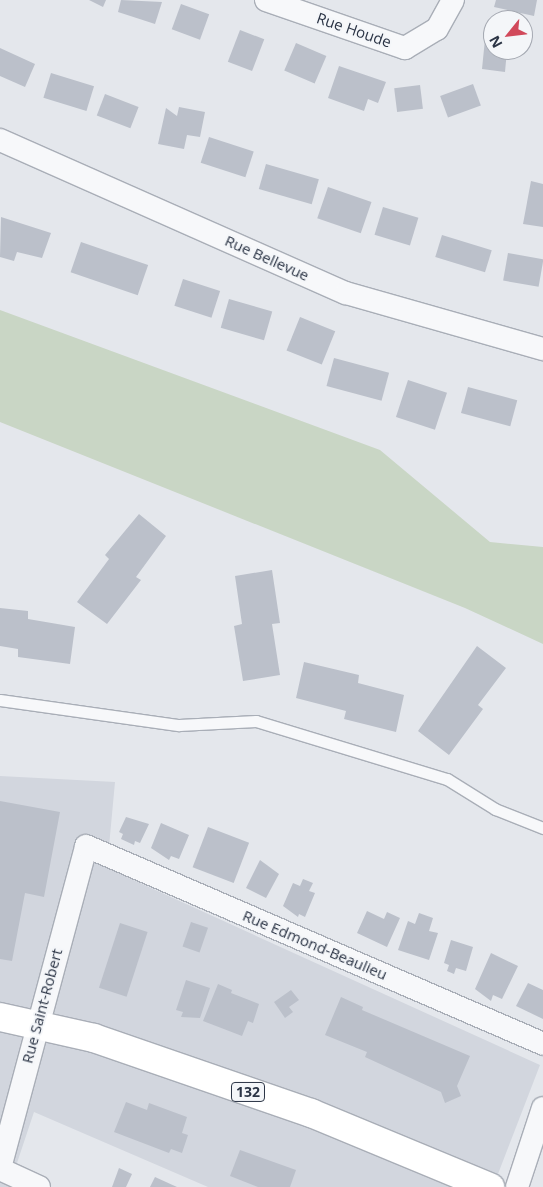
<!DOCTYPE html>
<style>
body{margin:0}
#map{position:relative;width:543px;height:1187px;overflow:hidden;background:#e4e7ec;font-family:"Open Sans",sans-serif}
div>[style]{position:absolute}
.built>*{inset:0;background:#d2d6de}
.green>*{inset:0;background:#c9d6c5}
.building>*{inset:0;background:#bbc0ca;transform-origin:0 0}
.roads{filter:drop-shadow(1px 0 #a9aeb7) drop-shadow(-1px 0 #a9aeb7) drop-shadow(0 1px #a9aeb7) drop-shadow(0 -1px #a9aeb7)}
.lane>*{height:11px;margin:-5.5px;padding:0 5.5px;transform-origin:5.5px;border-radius:5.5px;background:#f7f8fa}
.street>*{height:22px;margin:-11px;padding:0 11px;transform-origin:11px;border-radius:11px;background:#f7f8fa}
.primary>*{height:28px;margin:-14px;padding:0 14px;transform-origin:14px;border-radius:14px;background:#fff}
span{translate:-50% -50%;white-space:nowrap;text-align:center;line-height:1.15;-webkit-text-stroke:4px #f4f6f9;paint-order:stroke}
.shield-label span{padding:1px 4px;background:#f4f6f9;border:1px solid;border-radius:4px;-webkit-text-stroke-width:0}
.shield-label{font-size:14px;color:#2b3445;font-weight:700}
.street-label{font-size:15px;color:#2b3445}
.north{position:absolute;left:483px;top:10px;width:50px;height:50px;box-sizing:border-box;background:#f4f6f9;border:1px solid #a4a8b1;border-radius:50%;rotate:241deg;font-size:14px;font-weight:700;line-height:20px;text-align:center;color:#2b3445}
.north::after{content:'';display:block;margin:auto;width:18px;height:22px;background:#d1495b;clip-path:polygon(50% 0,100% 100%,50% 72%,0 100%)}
</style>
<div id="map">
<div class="built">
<div style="clip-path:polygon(0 776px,115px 782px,107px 868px,540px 1065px,493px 1187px,208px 1187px,34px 1112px,9px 1187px,0 1187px)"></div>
</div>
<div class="green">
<div style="clip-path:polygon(0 310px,380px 450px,490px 542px,543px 547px,543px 644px,465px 608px,0 422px)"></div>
</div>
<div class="building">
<div style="clip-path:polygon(89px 0,106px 0,103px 7px)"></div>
<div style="clip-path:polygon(121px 0,162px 2px,155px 24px,118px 12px)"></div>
<div style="clip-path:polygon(496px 0,537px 0,534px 16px,494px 7px)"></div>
<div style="left:181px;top:4px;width:30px;height:27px;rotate:20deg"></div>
<div style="clip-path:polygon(486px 29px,493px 30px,493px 50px,507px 50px,505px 72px,482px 69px)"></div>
<div style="left:240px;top:30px;width:26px;height:34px;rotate:21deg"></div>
<div style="left:296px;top:43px;width:33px;height:30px;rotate:23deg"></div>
<div style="clip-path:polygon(0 48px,35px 64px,25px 87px,0 76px)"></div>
<div style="clip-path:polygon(339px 66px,386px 82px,378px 103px,368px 99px,364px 111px,328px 98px)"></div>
<div style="left:51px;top:73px;width:45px;height:26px;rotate:17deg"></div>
<div style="left:473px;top:84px;width:23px;height:35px;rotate:70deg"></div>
<div style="left:420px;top:85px;width:24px;height:26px;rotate:83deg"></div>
<div style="left:105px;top:94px;width:36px;height:23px;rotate:21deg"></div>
<div style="clip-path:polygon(179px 107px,205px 112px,200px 137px,187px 135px,184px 149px,158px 144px,166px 108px,177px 116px)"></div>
<div style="left:209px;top:137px;width:47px;height:27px;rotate:18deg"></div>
<div style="left:266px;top:164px;width:55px;height:26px;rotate:16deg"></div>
<div style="clip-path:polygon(531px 181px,543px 184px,543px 227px,523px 224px)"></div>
<div style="left:328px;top:187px;width:46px;height:33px;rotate:19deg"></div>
<div style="left:383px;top:207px;width:37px;height:29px;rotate:17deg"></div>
<div style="clip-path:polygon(1px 217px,51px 233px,42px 258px,17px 252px,14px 261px,0 257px)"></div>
<div style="left:442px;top:235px;width:52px;height:23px;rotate:17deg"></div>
<div style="left:81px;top:242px;width:71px;height:32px;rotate:19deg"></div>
<div style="left:508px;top:253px;width:36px;height:28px;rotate:10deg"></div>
<div style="left:183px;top:279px;width:39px;height:28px;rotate:18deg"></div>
<div style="left:229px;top:299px;width:45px;height:30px;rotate:16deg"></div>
<div style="left:300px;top:317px;width:38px;height:36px;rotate:22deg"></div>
<div style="left:334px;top:358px;width:57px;height:29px;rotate:15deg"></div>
<div style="left:408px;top:380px;width:41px;height:39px;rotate:18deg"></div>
<div style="left:468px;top:387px;width:51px;height:27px;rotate:15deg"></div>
<div style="clip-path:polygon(139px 514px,166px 536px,136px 577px,141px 580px,107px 624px,77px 602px,109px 559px,105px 555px)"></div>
<div style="clip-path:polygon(272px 570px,280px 623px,272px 624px,280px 675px,243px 681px,234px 626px,242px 624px,235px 576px)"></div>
<div style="clip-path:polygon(0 608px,28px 611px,28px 619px,75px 627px,70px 664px,18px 657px,18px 649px,0 646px)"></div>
<div style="clip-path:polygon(477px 646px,506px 668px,478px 705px,483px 709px,449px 755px,418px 731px)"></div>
<div style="clip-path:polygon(304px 662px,359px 675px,358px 683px,404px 695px,396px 732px,344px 719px,346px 711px,296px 698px)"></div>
<div style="clip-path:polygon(0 801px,60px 812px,44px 897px,25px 893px,12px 961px,0 959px)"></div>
<div style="clip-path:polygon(126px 817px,149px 824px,140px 843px,135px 841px,134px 845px,121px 839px,123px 834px,119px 832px)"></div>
<div style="clip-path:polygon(161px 823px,189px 835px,179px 859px,171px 856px,169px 860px,151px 848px)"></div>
<div style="left:208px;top:827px;width:44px;height:43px;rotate:21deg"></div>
<div style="clip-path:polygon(260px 860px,279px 874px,266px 898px,246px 888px)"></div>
<div style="clip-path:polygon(303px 879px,313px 883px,309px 891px,315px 893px,305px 917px,299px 914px,298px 917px,283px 906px,293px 883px,300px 886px)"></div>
<div style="clip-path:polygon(367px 911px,384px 919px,387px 912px,400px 918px,387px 947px,357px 933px)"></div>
<div style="clip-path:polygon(419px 913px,433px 918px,429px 931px,438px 933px,429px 960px,398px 950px,408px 921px,415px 924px)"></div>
<div style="left:191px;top:922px;width:18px;height:26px;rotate:19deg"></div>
<div style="left:120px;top:923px;width:29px;height:68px;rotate:18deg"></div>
<div style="clip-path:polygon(451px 940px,473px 947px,466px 971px,456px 968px,454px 974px,447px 971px,449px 965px,444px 963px)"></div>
<div style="clip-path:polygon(491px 953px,518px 966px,502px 999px,493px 995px,491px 1001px,475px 989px)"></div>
<div style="clip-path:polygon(186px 980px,210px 988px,200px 1018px,181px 1017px,183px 1012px,176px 1010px)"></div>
<div style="clip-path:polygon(528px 983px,543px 990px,543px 1019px,516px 1006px)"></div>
<div style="clip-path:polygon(218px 984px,232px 990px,231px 993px,259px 1004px,253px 1023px,248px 1021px,242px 1036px,203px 1021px)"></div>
<div style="clip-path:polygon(291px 990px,299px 1000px,289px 1007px,293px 1012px,285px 1018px,274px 1002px)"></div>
<div style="clip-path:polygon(341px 997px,363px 1007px,362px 1010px,470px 1056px,457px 1086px,461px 1096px,445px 1103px,441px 1092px,365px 1057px,367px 1052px,325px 1035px)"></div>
<div style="clip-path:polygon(126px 1102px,147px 1110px,149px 1103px,187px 1117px,182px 1133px,188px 1135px,182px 1153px,171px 1149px,169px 1153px,114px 1132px)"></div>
<div style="clip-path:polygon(240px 1150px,296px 1170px,290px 1187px,258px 1187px,230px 1176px)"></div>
<div style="clip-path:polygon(119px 1168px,132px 1174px,126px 1187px,112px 1187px)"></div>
<div style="clip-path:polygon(155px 1177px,177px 1187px,150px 1187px)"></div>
</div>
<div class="roads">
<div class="lane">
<div style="left:0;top:700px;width:181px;rotate:8deg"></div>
<div style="left:179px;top:725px;width:77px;rotate:-3deg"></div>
<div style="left:256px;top:721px;width:200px;rotate:16.9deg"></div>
<div style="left:447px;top:779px;width:57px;rotate:32deg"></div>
<div style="left:495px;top:809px;width:52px;rotate:21.6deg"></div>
</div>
<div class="street">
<div style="left:266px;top:0;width:147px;rotate:19.1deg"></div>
<div style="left:405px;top:48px;width:37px;rotate:-31deg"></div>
<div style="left:437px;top:29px;width:33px;rotate:-61deg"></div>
<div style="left:0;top:140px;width:378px;rotate:23.9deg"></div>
<div style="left:346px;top:293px;width:205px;rotate:15.9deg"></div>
<div style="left:0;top:1168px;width:333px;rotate:-75deg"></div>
<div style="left:86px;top:846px;width:498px;rotate:23.4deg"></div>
<div style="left:0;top:1169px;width:43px;rotate:24.8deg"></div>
<div style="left:517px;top:1187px;width:83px;rotate:-71.8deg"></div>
</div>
<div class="primary">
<div style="left:0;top:1017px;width:96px;rotate:12.6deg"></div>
<div style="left:94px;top:1038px;width:230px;rotate:19.1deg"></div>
<div style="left:311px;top:1113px;width:194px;rotate:22.5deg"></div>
</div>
</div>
<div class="shield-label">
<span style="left:248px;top:1092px">132</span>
</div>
<div class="street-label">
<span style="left:354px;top:30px;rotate:19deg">Rue Houde</span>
<span style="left:267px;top:258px;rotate:24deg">Rue Bellevue</span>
<span style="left:315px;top:945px;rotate:23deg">Rue Edmond-Beaulieu</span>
<span style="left:42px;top:1006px;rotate:-75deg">Rue Saint-Robert</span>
</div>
<div class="north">N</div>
</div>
